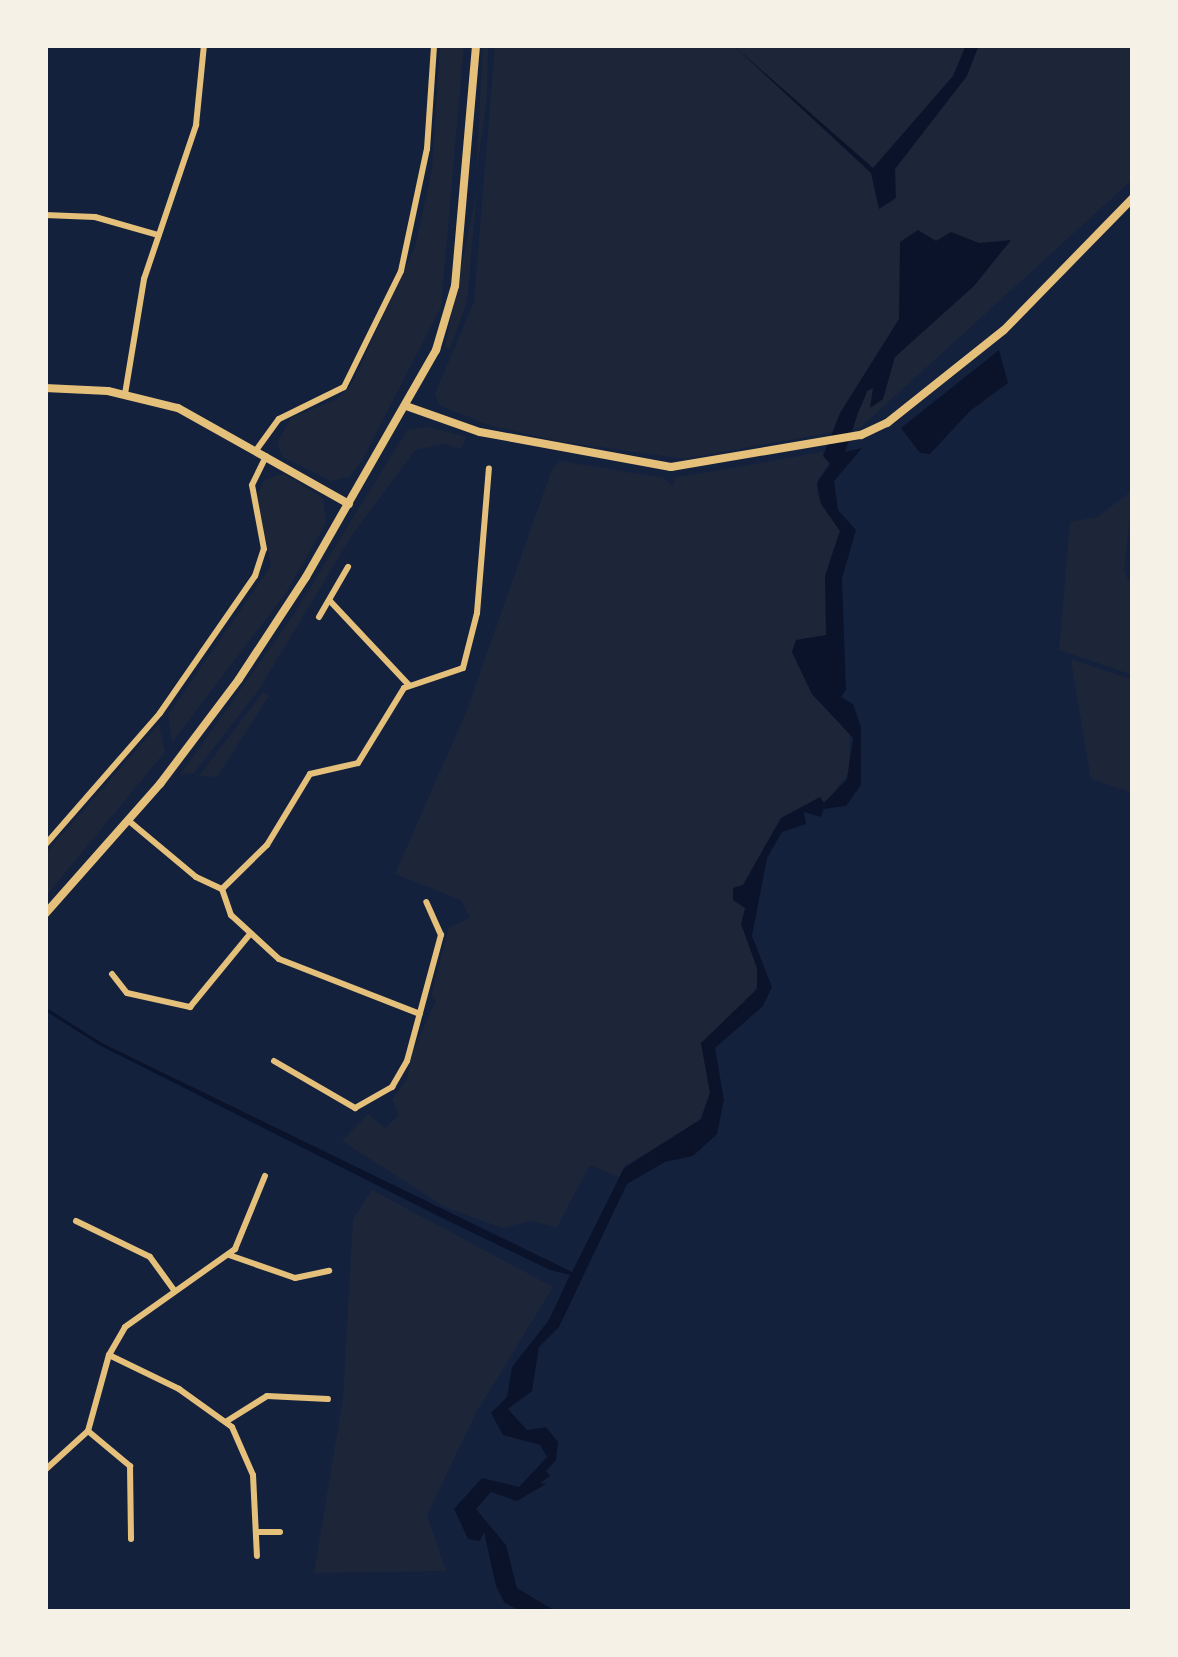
<!DOCTYPE html>
<style>
body{margin:0}
#map{position:relative;width:1178px;height:1657px;overflow:hidden;background:#14213d;font-family:"PT Sans Narrow",sans-serif}
div>[style]{position:absolute}
.green>*{inset:0;background:#1d2539}
.water>*{inset:0;background:#0b132b}
.stream>*{height:4px;margin:-2px;padding:0 2px;transform-origin:2px;border-radius:2px;background:#0b132b}
.minor>*{height:6px;margin:-3px;padding:0 3px;transform-origin:3px;border-radius:3px;background:#e5c07b}
.tertiary>*{height:8px;margin:-4px;padding:0 4px;transform-origin:4px;border-radius:4px;background:#e5c07b}
span{translate:-50% -50%;white-space:nowrap;text-align:center;line-height:1.15;-webkit-text-stroke:8px #f6f1e7;paint-order:stroke}
.frame{position:absolute;inset:0;border:48px solid #f6f1e7;pointer-events:none}
</style>
<div id="map">
<div class="green">
<div style="clip-path:polygon(440px 45px,464px 45px,441px 307px,360px 464px,349px 477px,331px 481px,283px 457px,277px 443px,291px 418px,337px 399px,352px 384px,415px 247px,432px 168px)"></div>
<div style="clip-path:polygon(483px 45px,488px 45px,487px 99px,476px 175px)"></div>
<div style="clip-path:polygon(495px 45px,1133px 45px,1133px 179px,861px 427px,684px 459px,558px 441px,488px 425px,439px 405px,435px 394px,474px 302px)"></div>
<div style="clip-path:polygon(477px 190px,467px 301px,450px 349px,445px 347px)"></div>
<div style="clip-path:polygon(429px 427px,466px 437px,461px 449px,445px 444px,415px 450px,352px 535px,258px 691px,194px 773px,180px 775px,292px 617px,407px 430px)"></div>
<div style="clip-path:polygon(822px 452px,830px 463px,818px 479px,817px 495px,840px 531px,828px 566px,826px 635px,797px 640px,792px 652px,812px 694px,850px 731px,849px 772px,829px 799px,781px 818px,743px 885px,734px 887px,745px 908px,759px 982px,745px 1007px,701px 1043px,710px 1093px,699px 1121px,625px 1166px,619px 1177px,590px 1165px,557px 1227px,530px 1221px,502px 1228px,445px 1207px,342px 1141px,368px 1114px,385px 1128px,399px 1115px,392px 1099px,407px 1079px,412px 1052px,436px 1001px,431px 996px,449px 928px,470px 918px,461px 900px,395px 874px,467px 710px,552px 469px,560px 461px,663px 478px,674px 487px,674px 478px)"></div>
<div style="clip-path:polygon(284px 474px,323px 498px,326px 523px,286px 593px,172px 742px,168px 715px,271px 566px,257px 497px,264px 480px)"></div>
<div style="clip-path:polygon(1133px 490px,1124px 571px,1133px 590px,1133px 675px,1059px 650px,1070px 522px,1097px 517px)"></div>
<div style="clip-path:polygon(1071px 659px,1133px 680px,1133px 793px,1091px 779px)"></div>
<div style="clip-path:polygon(263px 692px,269px 696px,217px 777px,199px 776px)"></div>
<div style="clip-path:polygon(159px 724px,165px 752px,45px 897px,45px 854px)"></div>
<div style="clip-path:polygon(372px 1190px,553px 1287px,477px 1411px,427px 1515px,446px 1571px,314px 1573px,343px 1398px,353px 1219px)"></div>
</div>
<div class="water">
<div style="clip-path:polygon(733px 45px,873px 168px,953px 76px,966px 45px,979px 45px,967px 76px,895px 169px,896px 198px,879px 209px,871px 173px)"></div>
<div style="clip-path:polygon(918px 230px,936px 241px,951px 232px,979px 243px,1011px 240px,974px 286px,895px 357px,883px 399px,870px 408px,873px 388px,865px 392px,845px 452px,862px 448px,834px 481px,838px 510px,856px 530px,842px 579px,846px 690px,841px 697px,853px 704px,861px 727px,861px 785px,846px 806px,824px 809px,821px 817px,804px 812px,806px 824px,782px 832px,767px 858px,752px 936px,772px 987px,763px 1006px,715px 1048px,724px 1100px,717px 1134px,693px 1156px,665px 1162px,627px 1184px,559px 1327px,539px 1347px,532px 1391px,508px 1409px,527px 1430px,546px 1427px,558px 1442px,556px 1460px,546px 1471px,550px 1476px,540px 1483px,546px 1484px,517px 1501px,491px 1492px,476px 1509px,506px 1545px,517px 1588px,557px 1612px,521px 1612px,504px 1602px,496px 1586px,484px 1532px,480px 1541px,468px 1539px,454px 1509px,482px 1478px,519px 1487px,547px 1457px,540px 1445px,503px 1435px,491px 1413px,507px 1397px,512px 1367px,549px 1320px,570px 1275px,550px 1270px,442px 1218px,99px 1045px,46px 1011px,45px 1007px,102px 1043px,572px 1272px,624px 1168px,701px 1119px,710px 1093px,701px 1043px,757px 989px,757px 968px,741px 924px,745px 908px,733px 900px,733px 888px,743px 885px,781px 818px,820px 797px,824px 803px,847px 779px,853px 738px,812px 694px,792px 652px,796px 640px,826px 635px,825px 576px,840px 531px,821px 504px,817px 483px,830px 464px,823px 456px,840px 413px,899px 319px,900px 242px)"></div>
<div style="clip-path:polygon(999px 350px,1008px 383px,970px 411px,930px 454px,920px 453px,901px 428px)"></div>
</div>
<div class="stream">
<div style="left:858px;top:408px;width:21px;rotate:-67deg"></div>
</div>
<div class="minor">
<div style="left:45px;top:215px;width:50px;rotate:2.3deg"></div>
<div style="left:95px;top:217px;width:66px;rotate:15.9deg"></div>
<div style="left:125px;top:394px;width:117px;rotate:-80.6deg"></div>
<div style="left:144px;top:279px;width:163px;rotate:-71.3deg"></div>
<div style="left:196px;top:125px;width:80px;rotate:-84.3deg"></div>
<div style="left:257px;top:449px;width:37px;rotate:-54deg"></div>
<div style="left:279px;top:419px;width:72px;rotate:-26.2deg"></div>
<div style="left:344px;top:387px;width:129px;rotate:-63.8deg"></div>
<div style="left:401px;top:271px;width:125px;rotate:-78deg"></div>
<div style="left:427px;top:149px;width:104px;rotate:-86.1deg"></div>
<div style="left:330px;top:601px;width:115px;rotate:46.8deg"></div>
<div style="left:319px;top:617px;width:58px;rotate:-59.9deg"></div>
<div style="left:129px;top:821px;width:87px;rotate:39.9deg"></div>
<div style="left:196px;top:877px;width:29px;rotate:25deg"></div>
<div style="left:222px;top:889px;width:63px;rotate:-44.4deg"></div>
<div style="left:267px;top:845px;width:83px;rotate:-58.8deg"></div>
<div style="left:310px;top:774px;width:49px;rotate:-12.9deg"></div>
<div style="left:358px;top:763px;width:88px;rotate:-58.5deg"></div>
<div style="left:404px;top:688px;width:62px;rotate:-18.7deg"></div>
<div style="left:463px;top:668px;width:57px;rotate:-75.7deg"></div>
<div style="left:477px;top:613px;width:145px;rotate:-85.3deg"></div>
<div style="left:45px;top:845px;width:175px;rotate:-48.9deg"></div>
<div style="left:160px;top:713px;width:167px;rotate:-55.3deg"></div>
<div style="left:255px;top:576px;width:28px;rotate:-72deg"></div>
<div style="left:264px;top:549px;width:65px;rotate:-100.6deg"></div>
<div style="left:252px;top:485px;width:32px;rotate:-64deg"></div>
<div style="left:222px;top:889px;width:28px;rotate:71deg"></div>
<div style="left:231px;top:915px;width:65px;rotate:42.5deg"></div>
<div style="left:279px;top:959px;width:151px;rotate:21.3deg"></div>
<div style="left:112px;top:974px;width:24px;rotate:52deg"></div>
<div style="left:127px;top:993px;width:65px;rotate:12.5deg"></div>
<div style="left:190px;top:1007px;width:94px;rotate:-50.6deg"></div>
<div style="left:274px;top:1061px;width:94px;rotate:30.1deg"></div>
<div style="left:355px;top:1108px;width:43px;rotate:-29.6deg"></div>
<div style="left:392px;top:1087px;width:30px;rotate:-60deg"></div>
<div style="left:407px;top:1061px;width:131px;rotate:-74.9deg"></div>
<div style="left:441px;top:935px;width:36px;rotate:-114deg"></div>
<div style="left:76px;top:1221px;width:82px;rotate:25.9deg"></div>
<div style="left:150px;top:1257px;width:41px;rotate:54deg"></div>
<div style="left:229px;top:1255px;width:70px;rotate:19.2deg"></div>
<div style="left:295px;top:1278px;width:35px;rotate:-12deg"></div>
<div style="left:109px;top:1355px;width:78px;rotate:25.9deg"></div>
<div style="left:179px;top:1389px;width:65px;rotate:35.6deg"></div>
<div style="left:232px;top:1427px;width:52px;rotate:66.4deg"></div>
<div style="left:253px;top:1475px;width:81px;rotate:87.2deg"></div>
<div style="left:227px;top:1421px;width:47px;rotate:-32deg"></div>
<div style="left:267px;top:1396px;width:61px;rotate:2.8deg"></div>
<div style="left:88px;top:1431px;width:55px;rotate:39.8deg"></div>
<div style="left:130px;top:1466px;width:73px;rotate:89.2deg"></div>
<div style="left:45px;top:1470px;width:58px;rotate:-42.2deg"></div>
<div style="left:88px;top:1431px;width:79px;rotate:-74.6deg"></div>
<div style="left:109px;top:1355px;width:32px;rotate:-60deg"></div>
<div style="left:125px;top:1327px;width:135px;rotate:-35.3deg"></div>
<div style="left:235px;top:1249px;width:79px;rotate:-67.7deg"></div>
<div style="left:258px;top:1532px;width:22px"></div>
</div>
<div class="tertiary">
<div style="left:45px;top:388px;width:63px;rotate:2.7deg"></div>
<div style="left:108px;top:391px;width:72px;rotate:13.7deg"></div>
<div style="left:178px;top:408px;width:196px;rotate:29.3deg"></div>
<div style="left:406px;top:406px;width:78px;rotate:19.4deg"></div>
<div style="left:480px;top:432px;width:194px;rotate:10.4deg"></div>
<div style="left:671px;top:467px;width:193px;rotate:-9.6deg"></div>
<div style="left:861px;top:435px;width:29px;rotate:-25deg"></div>
<div style="left:887px;top:423px;width:149px;rotate:-38.5deg"></div>
<div style="left:1004px;top:330px;width:185px;rotate:-45.7deg"></div>
<div style="left:45px;top:914px;width:174px;rotate:-48.5deg"></div>
<div style="left:160px;top:784px;width:131px;rotate:-53deg"></div>
<div style="left:239px;top:679px;width:122px;rotate:-56.7deg"></div>
<div style="left:306px;top:577px;width:262px;rotate:-60.2deg"></div>
<div style="left:436px;top:350px;width:67px;rotate:-73.5deg"></div>
<div style="left:455px;top:286px;width:242px;rotate:-85deg"></div>
</div>
<div class="frame"></div>
</div>
